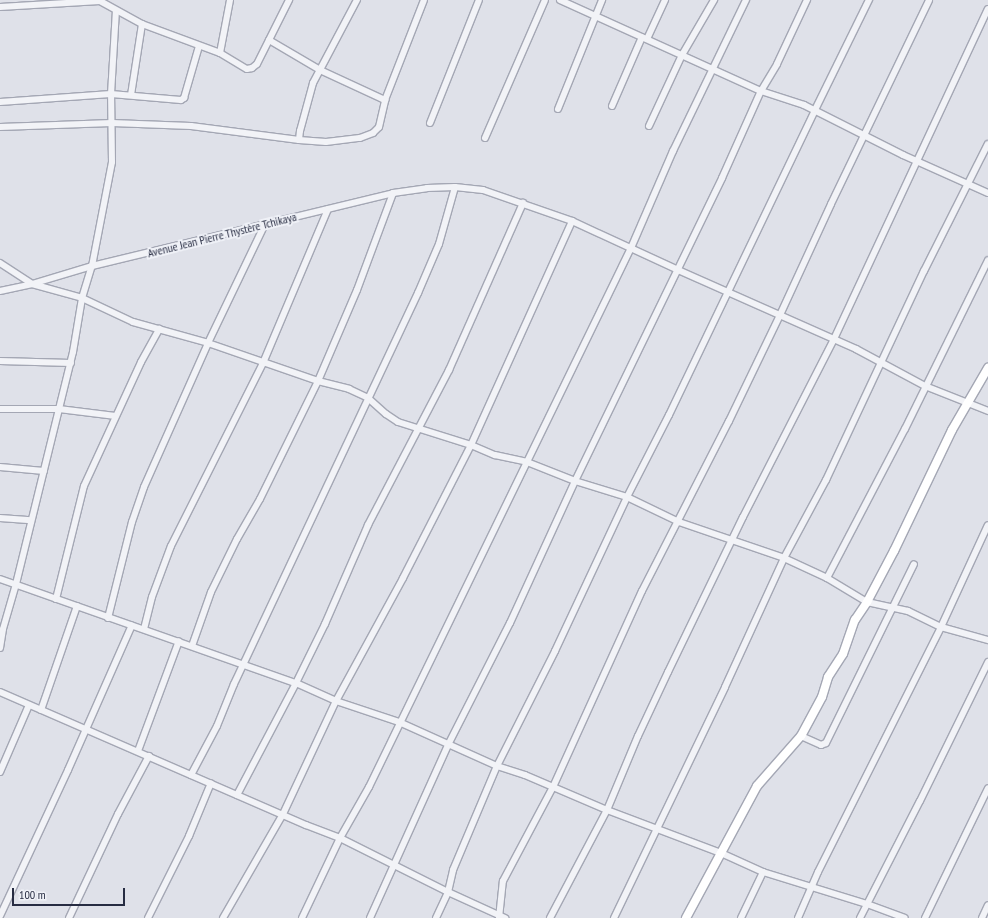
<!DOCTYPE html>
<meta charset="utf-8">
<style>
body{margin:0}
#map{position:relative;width:988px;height:918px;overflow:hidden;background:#dfe1e9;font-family:"PT Sans Narrow",sans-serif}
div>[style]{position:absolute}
.roads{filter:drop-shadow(1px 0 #a4a7b4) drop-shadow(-1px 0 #a4a7b4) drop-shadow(0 1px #a4a7b4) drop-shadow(0 -1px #a4a7b4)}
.street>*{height:6px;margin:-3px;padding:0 3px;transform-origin:3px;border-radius:3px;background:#f2f3f7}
.secondary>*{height:8px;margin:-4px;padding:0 4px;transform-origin:4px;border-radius:4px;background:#fff}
span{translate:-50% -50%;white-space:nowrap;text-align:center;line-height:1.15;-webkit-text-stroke:4px #eff1f7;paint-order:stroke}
.street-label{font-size:12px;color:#272c42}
.scale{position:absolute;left:12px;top:888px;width:113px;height:18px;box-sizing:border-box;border:2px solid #272c42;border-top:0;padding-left:5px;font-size:12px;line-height:14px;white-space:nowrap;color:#272c42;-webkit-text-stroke:3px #eff1f7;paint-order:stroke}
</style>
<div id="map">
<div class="roads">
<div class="street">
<div style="left:560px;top:0;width:221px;rotate:24.4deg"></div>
<div style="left:761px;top:91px;width:45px;rotate:18deg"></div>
<div style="left:804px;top:105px;width:111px;rotate:26.8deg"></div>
<div style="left:903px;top:155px;width:93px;rotate:24.1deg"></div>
<div style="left:0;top:7px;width:100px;rotate:-3.4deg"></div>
<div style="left:100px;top:1px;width:48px;rotate:28.7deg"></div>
<div style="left:142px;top:24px;width:83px;rotate:20.4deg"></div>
<div style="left:220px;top:53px;width:31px;rotate:31deg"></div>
<div style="left:247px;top:69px;width:5px;rotate:-11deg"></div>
<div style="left:252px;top:68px;width:6px;rotate:-39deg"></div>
<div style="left:257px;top:64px;width:72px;rotate:-63.4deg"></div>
<div style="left:647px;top:39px;width:43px;rotate:-65.2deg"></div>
<div style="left:269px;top:40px;width:59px;rotate:30.5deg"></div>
<div style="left:320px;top:70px;width:72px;rotate:24.8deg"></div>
<div style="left:220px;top:53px;width:54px;rotate:-79.3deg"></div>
<div style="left:131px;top:95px;width:72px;rotate:-81.2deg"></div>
<div style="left:0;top:102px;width:111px;rotate:-4.1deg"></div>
<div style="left:111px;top:94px;width:70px;rotate:4.9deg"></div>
<div style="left:181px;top:100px;width:4px;rotate:-34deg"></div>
<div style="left:184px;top:98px;width:54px;rotate:-73.9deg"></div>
<div style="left:612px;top:106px;width:75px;rotate:-66.5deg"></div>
<div style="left:558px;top:109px;width:118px;rotate:-68deg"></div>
<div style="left:430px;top:123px;width:132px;rotate:-68.3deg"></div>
<div style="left:649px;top:126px;width:78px;rotate:-65.1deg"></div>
<div style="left:682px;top:55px;width:64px;rotate:-59.8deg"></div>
<div style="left:0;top:127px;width:112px;rotate:-2deg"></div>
<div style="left:112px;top:123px;width:79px;rotate:2.2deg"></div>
<div style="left:191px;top:126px;width:109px;rotate:7.4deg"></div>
<div style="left:299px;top:140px;width:27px;rotate:4deg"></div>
<div style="left:326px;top:142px;width:34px;rotate:-7deg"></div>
<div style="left:360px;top:138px;width:14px;rotate:-21deg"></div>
<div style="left:373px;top:133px;width:8px;rotate:-45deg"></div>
<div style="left:379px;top:127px;width:28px;rotate:-77deg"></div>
<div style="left:385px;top:100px;width:107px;rotate:-68.7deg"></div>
<div style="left:485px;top:138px;width:150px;rotate:-66.5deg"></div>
<div style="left:299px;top:140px;width:9px;rotate:-84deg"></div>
<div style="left:300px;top:131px;width:50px;rotate:-74.8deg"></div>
<div style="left:313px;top:83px;width:94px;rotate:-62.1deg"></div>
<div style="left:0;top:263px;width:38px;rotate:33deg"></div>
<div style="left:32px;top:284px;width:52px;rotate:15.6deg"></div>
<div style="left:82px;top:298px;width:56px;rotate:25.2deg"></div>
<div style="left:133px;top:322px;width:78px;rotate:15.6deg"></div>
<div style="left:208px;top:343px;width:116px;rotate:19.1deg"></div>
<div style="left:318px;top:381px;width:32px;rotate:14deg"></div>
<div style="left:349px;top:389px;width:21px;rotate:25deg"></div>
<div style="left:368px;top:398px;width:24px;rotate:42deg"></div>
<div style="left:386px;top:414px;width:14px;rotate:34deg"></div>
<div style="left:398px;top:422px;width:77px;rotate:17.5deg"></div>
<div style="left:471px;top:445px;width:26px;rotate:23deg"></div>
<div style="left:495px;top:455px;width:33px;rotate:12deg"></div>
<div style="left:527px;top:462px;width:52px;rotate:21.6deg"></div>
<div style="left:575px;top:481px;width:54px;rotate:17.1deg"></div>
<div style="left:627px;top:497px;width:58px;rotate:25.7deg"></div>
<div style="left:679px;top:522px;width:111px;rotate:18.9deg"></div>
<div style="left:784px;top:558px;width:47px;rotate:24.9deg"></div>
<div style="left:827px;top:578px;width:47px;rotate:31deg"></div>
<div style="left:867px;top:602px;width:42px;rotate:12.4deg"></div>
<div style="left:908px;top:611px;width:37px;rotate:26deg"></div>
<div style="left:941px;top:627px;width:49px;rotate:15.5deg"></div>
<div style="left:0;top:291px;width:33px;rotate:-12deg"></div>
<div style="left:32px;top:284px;width:63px;rotate:-16.7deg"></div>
<div style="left:92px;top:266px;width:310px;rotate:-13.6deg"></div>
<div style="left:393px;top:193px;width:34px;rotate:-8deg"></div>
<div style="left:427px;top:188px;width:28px;rotate:-2deg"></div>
<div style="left:455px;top:187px;width:28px;rotate:6deg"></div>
<div style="left:483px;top:190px;width:94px;rotate:19.2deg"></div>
<div style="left:572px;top:221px;width:117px;rotate:24.8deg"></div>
<div style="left:678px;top:270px;width:195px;rotate:23.9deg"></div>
<div style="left:856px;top:349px;width:78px;rotate:28.2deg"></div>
<div style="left:925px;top:386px;width:68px;rotate:21.6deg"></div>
<div style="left:0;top:361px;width:71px;rotate:1.6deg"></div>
<div style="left:0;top:409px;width:59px"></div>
<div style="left:59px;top:409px;width:57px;rotate:7deg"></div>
<div style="left:0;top:467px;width:44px;rotate:5.2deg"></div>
<div style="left:0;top:518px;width:31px;rotate:4deg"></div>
<div style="left:827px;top:578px;width:168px;rotate:-62.4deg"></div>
<div style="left:905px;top:429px;width:188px;rotate:-63.8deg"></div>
<div style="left:0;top:579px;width:314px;rotate:19.4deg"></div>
<div style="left:296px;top:683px;width:44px;rotate:24.2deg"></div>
<div style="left:336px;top:701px;width:66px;rotate:18.4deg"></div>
<div style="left:399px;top:722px;width:107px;rotate:24.2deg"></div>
<div style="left:497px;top:766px;width:29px;rotate:18deg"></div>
<div style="left:525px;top:775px;width:89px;rotate:23.1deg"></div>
<div style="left:607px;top:810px;width:122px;rotate:20.7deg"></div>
<div style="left:721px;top:853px;width:46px;rotate:24.3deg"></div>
<div style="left:763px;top:872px;width:109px;rotate:17.1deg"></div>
<div style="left:867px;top:904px;width:40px;rotate:20.2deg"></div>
<div style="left:56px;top:599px;width:116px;rotate:-76.1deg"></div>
<div style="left:84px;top:486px;width:136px;rotate:-65.3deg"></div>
<div style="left:141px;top:362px;width:38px;rotate:-61deg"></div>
<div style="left:108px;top:618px;width:99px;rotate:-76deg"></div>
<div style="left:132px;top:522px;width:37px;rotate:-71deg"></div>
<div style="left:144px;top:487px;width:158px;rotate:-66deg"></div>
<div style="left:208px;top:343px;width:132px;rotate:-64.4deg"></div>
<div style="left:144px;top:629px;width:33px;rotate:-76deg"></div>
<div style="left:152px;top:597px;width:54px;rotate:-69.6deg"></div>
<div style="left:171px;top:546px;width:205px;rotate:-63.3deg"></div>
<div style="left:263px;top:363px;width:167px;rotate:-67.1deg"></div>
<div style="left:192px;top:646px;width:57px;rotate:-70.6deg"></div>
<div style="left:211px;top:592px;width:59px;rotate:-63.9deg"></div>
<div style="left:237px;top:539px;width:46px;rotate:-60.1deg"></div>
<div style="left:260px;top:499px;width:131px;rotate:-63.8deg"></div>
<div style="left:318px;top:381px;width:99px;rotate:-66.8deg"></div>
<div style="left:357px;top:290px;width:103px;rotate:-69.6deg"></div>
<div style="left:0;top:648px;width:19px;rotate:-81deg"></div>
<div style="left:3px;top:629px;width:47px;rotate:-73.9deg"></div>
<div style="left:16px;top:584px;width:239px;rotate:-76.2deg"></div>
<div style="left:73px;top:352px;width:55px;rotate:-80.5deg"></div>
<div style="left:82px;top:298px;width:34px;rotate:-73deg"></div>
<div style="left:92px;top:266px;width:106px;rotate:-79.1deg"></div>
<div style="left:112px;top:162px;width:68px;rotate:-90.8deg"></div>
<div style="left:111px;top:94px;width:83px;rotate:-86.6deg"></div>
<div style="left:0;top:692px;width:334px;rotate:23.5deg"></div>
<div style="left:306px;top:825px;width:36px;rotate:21deg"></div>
<div style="left:340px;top:838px;width:121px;rotate:26.6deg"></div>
<div style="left:448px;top:892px;width:63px;rotate:24.5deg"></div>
<div style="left:41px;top:710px;width:110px;rotate:-70.9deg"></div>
<div style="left:801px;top:736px;width:22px;rotate:24deg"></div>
<div style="left:821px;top:745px;width:5px;rotate:-22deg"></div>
<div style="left:826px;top:743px;width:199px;rotate:-63.8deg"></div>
<div style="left:138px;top:751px;width:117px;rotate:-69.6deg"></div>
<div style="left:0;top:772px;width:73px;rotate:-66.6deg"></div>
<div style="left:191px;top:775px;width:55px;rotate:-62deg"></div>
<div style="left:217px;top:726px;width:45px;rotate:-68deg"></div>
<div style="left:234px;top:684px;width:432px;rotate:-64.8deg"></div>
<div style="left:418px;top:293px;width:53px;rotate:-66.8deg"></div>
<div style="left:439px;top:244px;width:59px;rotate:-74.3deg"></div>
<div style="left:237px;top:795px;width:127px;rotate:-62.2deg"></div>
<div style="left:296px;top:683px;width:66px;rotate:-63.8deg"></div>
<div style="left:325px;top:624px;width:108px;rotate:-66.5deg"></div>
<div style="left:368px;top:525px;width:175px;rotate:-62.4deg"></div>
<div style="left:449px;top:370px;width:183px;rotate:-66.1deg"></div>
<div style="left:0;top:916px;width:161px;rotate:-65deg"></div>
<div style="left:68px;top:770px;width:158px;rotate:-66.2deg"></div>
<div style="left:69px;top:918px;width:115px;rotate:-64.8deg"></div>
<div style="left:118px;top:814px;width:66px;rotate:-61.9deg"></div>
<div style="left:148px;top:918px;width:92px;rotate:-63.4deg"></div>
<div style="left:189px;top:836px;width:57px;rotate:-67.5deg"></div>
<div style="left:223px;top:918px;width:120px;rotate:-60deg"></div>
<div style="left:283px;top:814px;width:125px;rotate:-64.9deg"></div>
<div style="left:336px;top:701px;width:140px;rotate:-61.4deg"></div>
<div style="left:403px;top:578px;width:149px;rotate:-62.9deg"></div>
<div style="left:471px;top:445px;width:246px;rotate:-65.7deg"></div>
<div style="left:302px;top:918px;width:89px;rotate:-64.6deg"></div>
<div style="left:340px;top:838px;width:59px;rotate:-60.4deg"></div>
<div style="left:369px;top:787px;width:599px;rotate:-64.08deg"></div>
<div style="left:631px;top:248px;width:106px;rotate:-66.6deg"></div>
<div style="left:673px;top:151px;width:168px;rotate:-64.2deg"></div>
<div style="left:370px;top:918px;width:190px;rotate:-65.7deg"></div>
<div style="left:448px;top:745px;width:137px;rotate:-63.1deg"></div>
<div style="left:510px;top:623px;width:156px;rotate:-65.4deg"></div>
<div style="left:575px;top:481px;width:337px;rotate:-64.1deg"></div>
<div style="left:722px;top:178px;width:95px;rotate:-65.9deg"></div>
<div style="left:761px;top:91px;width:31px;rotate:-59deg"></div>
<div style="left:777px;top:64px;width:71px;rotate:-64.9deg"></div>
<div style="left:436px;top:918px;width:29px;rotate:-65deg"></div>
<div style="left:448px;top:892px;width:23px;rotate:-77deg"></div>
<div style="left:453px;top:870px;width:113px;rotate:-67.1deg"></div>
<div style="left:497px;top:766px;width:129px;rotate:-63.2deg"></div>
<div style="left:555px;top:651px;width:170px;rotate:-64.9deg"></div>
<div style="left:627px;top:497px;width:92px;rotate:-62.9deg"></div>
<div style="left:669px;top:415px;width:338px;rotate:-64.4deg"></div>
<div style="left:815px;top:110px;width:123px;rotate:-63.9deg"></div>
<div style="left:499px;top:918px;width:37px;rotate:-84deg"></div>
<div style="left:503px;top:881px;width:106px;rotate:-62deg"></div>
<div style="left:553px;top:787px;width:215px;rotate:-65.6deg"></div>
<div style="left:642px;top:591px;width:191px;rotate:-62.9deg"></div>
<div style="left:729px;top:421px;width:118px;rotate:-64.3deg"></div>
<div style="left:780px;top:315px;width:122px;rotate:-65.3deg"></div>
<div style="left:831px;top:204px;width:226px;rotate:-64.3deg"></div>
<div style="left:550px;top:918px;width:122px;rotate:-62.2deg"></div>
<div style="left:607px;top:810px;width:80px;rotate:-67.3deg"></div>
<div style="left:638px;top:736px;width:71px;rotate:-64.9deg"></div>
<div style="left:668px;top:672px;width:172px;rotate:-64.2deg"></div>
<div style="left:743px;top:517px;width:200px;rotate:-62.9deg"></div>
<div style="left:834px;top:339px;width:364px;rotate:-65deg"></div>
<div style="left:614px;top:918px;width:256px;rotate:-64.3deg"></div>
<div style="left:725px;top:687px;width:142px;rotate:-65.4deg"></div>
<div style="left:784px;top:558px;width:89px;rotate:-61.7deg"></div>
<div style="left:826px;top:480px;width:231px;rotate:-64.9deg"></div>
<div style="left:924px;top:271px;width:142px;rotate:-63.3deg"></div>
<div style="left:741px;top:918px;width:51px;rotate:-64.4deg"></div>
<div style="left:798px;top:918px;width:50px;rotate:-66.5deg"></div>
<div style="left:818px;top:872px;width:274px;rotate:-63.3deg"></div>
<div style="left:941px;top:627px;width:112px;rotate:-65.3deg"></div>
<div style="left:860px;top:918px;width:131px;rotate:-62.9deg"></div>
<div style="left:920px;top:801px;width:155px;rotate:-63.9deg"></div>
<div style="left:925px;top:918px;width:144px;rotate:-64.1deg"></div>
<div style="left:982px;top:918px;width:14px;rotate:-65deg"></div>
</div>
<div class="secondary">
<div style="left:686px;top:918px;width:150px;rotate:-61.7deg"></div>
<div style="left:757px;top:786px;width:67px;rotate:-48.7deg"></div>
<div style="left:801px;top:736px;width:44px;rotate:-61.7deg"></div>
<div style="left:822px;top:697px;width:21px;rotate:-73deg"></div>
<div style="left:828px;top:677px;width:27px;rotate:-57deg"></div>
<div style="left:843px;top:654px;width:36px;rotate:-71deg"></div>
<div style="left:855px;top:620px;width:22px;rotate:-56deg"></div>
<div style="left:867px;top:602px;width:58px;rotate:-62.1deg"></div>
<div style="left:894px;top:551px;width:134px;rotate:-64.4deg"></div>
<div style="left:952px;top:430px;width:72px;rotate:-59.9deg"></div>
</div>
</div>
<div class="street-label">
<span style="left:222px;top:235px;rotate:-14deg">Avenue Jean Pierre Thystère Tchikaya</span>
</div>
<div class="scale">100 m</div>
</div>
